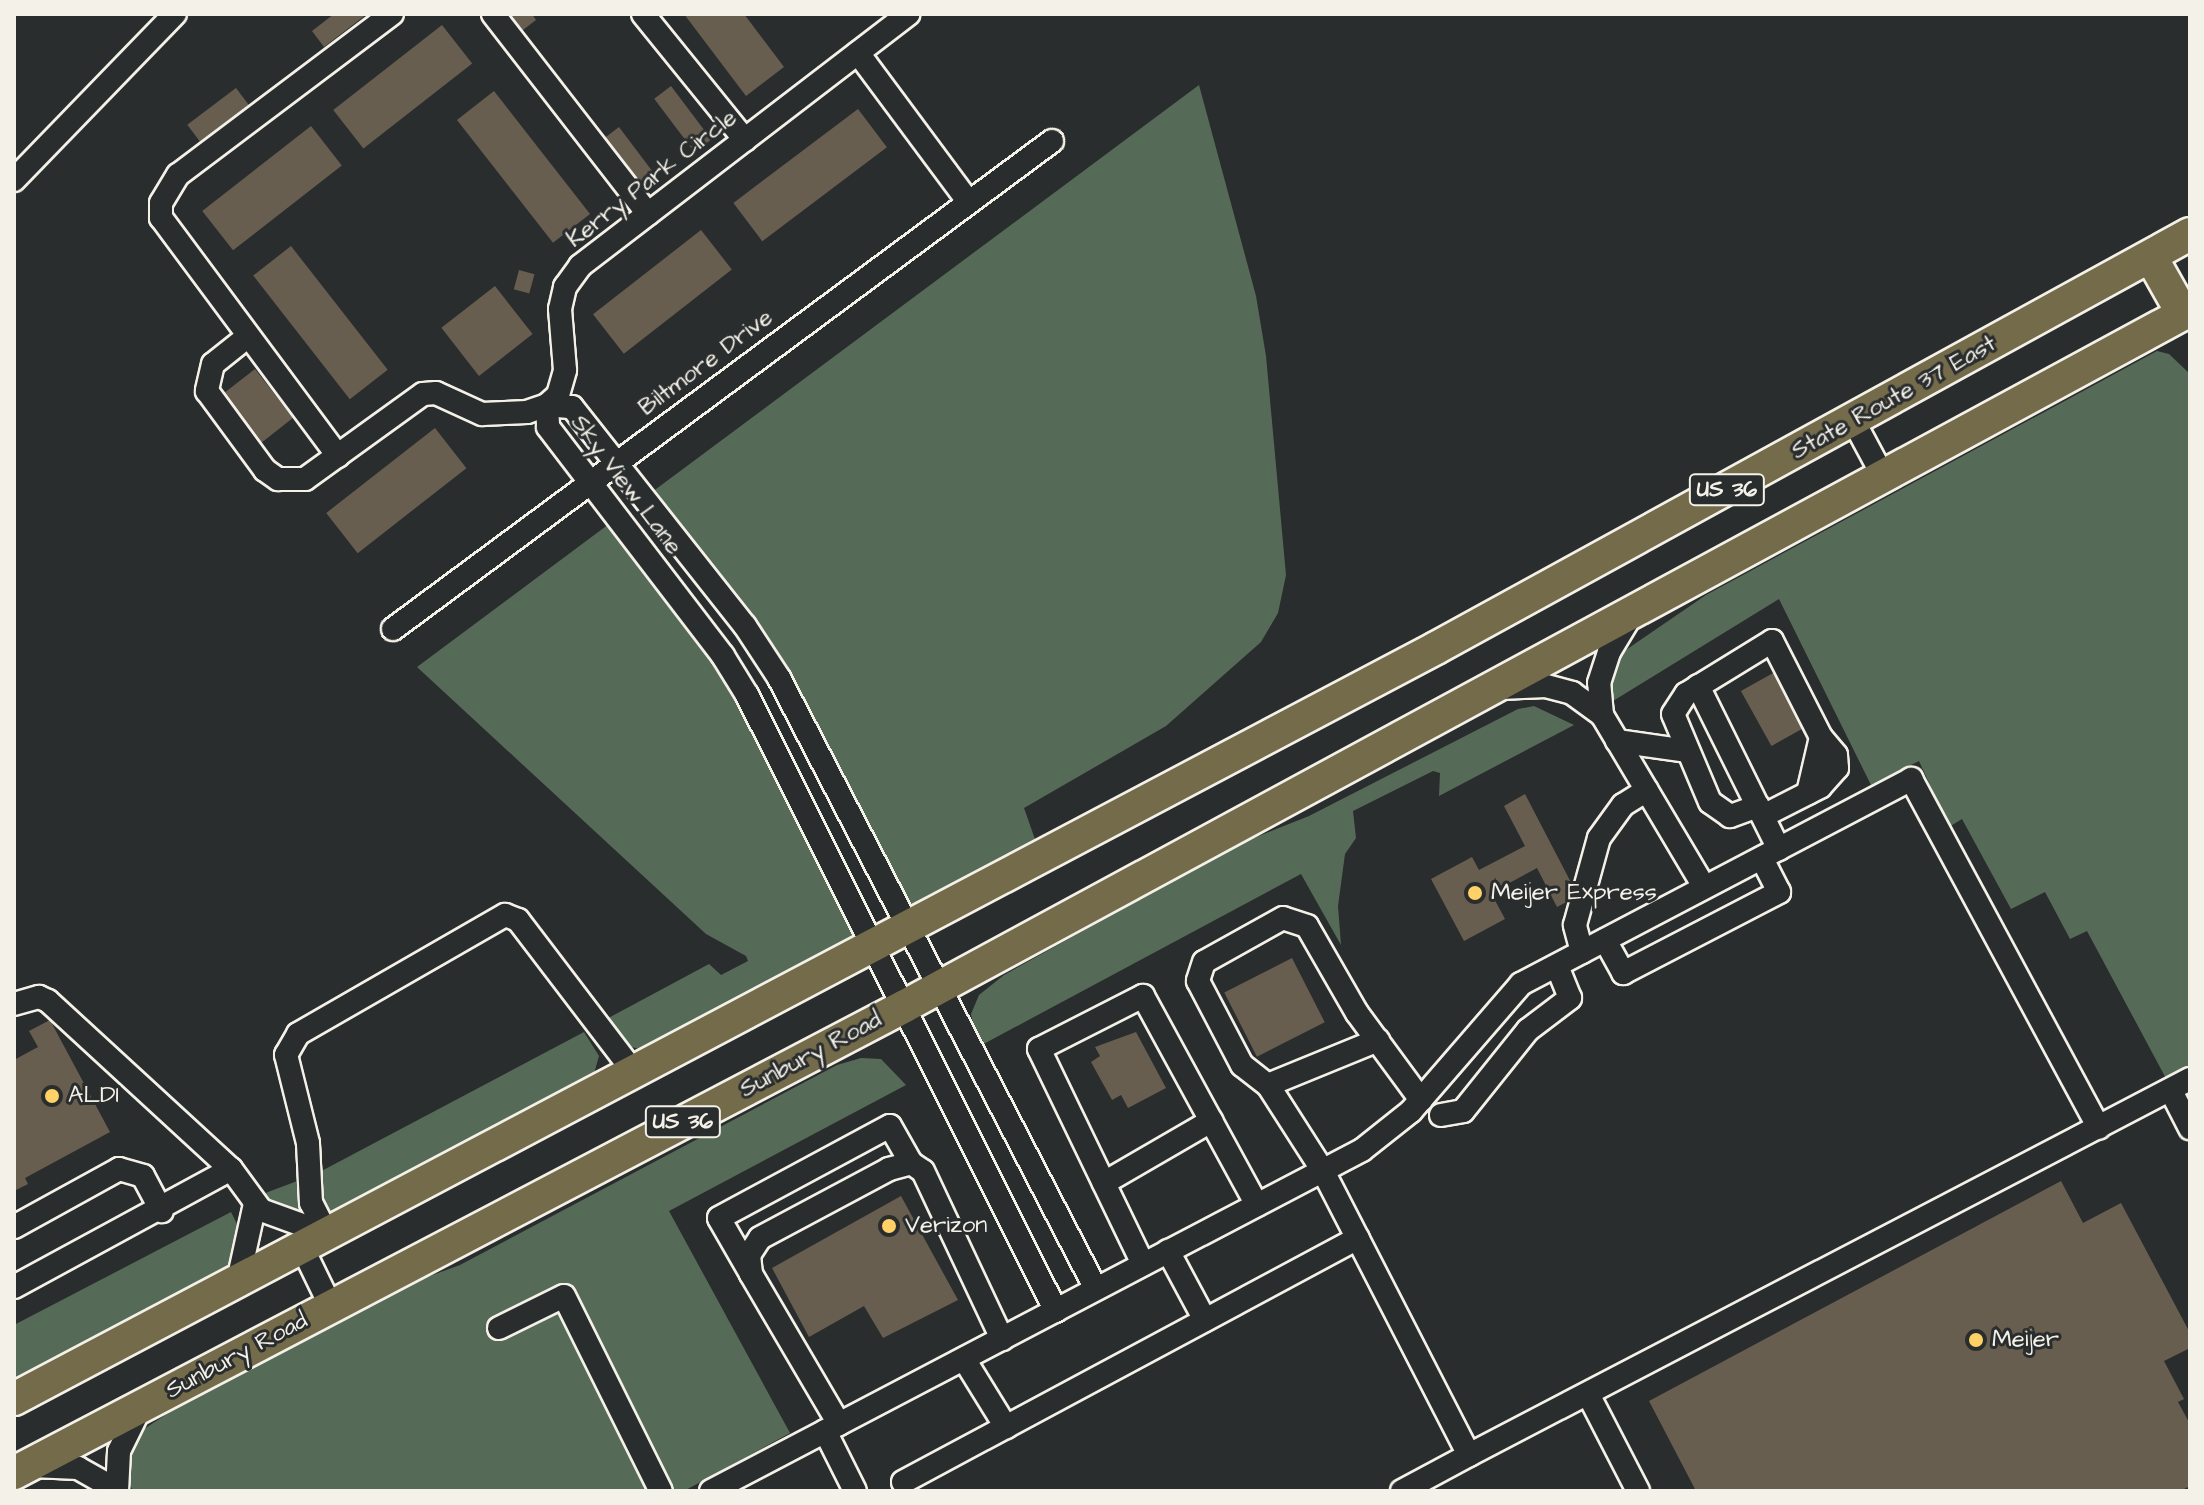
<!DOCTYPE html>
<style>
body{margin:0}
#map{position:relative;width:2204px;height:1505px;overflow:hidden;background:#2a2d2e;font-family:"Architects Daughter",sans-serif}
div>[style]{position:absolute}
.green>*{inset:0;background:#566b57}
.building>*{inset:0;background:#685e4f;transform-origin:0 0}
.roads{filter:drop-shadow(2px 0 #f4f1e8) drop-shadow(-2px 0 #f4f1e8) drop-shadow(0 2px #f4f1e8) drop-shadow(0 -2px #f4f1e8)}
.minor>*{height:22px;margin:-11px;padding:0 11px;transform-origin:11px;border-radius:11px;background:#2a2d2e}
.highway>*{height:32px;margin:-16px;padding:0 16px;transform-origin:16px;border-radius:16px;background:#746b4b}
.dots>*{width:22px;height:22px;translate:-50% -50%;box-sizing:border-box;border:4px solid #2a2d2e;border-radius:50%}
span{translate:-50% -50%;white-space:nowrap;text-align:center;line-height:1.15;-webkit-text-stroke:6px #2a2d2e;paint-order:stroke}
.shield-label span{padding:2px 6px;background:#2a2d2e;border:2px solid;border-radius:6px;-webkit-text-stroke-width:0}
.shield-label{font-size:22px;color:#f4f1e8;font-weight:700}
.street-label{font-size:24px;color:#f4f1e8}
.poi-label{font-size:24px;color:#f4f1e8}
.left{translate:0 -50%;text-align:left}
.frame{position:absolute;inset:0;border:16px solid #f4f1e8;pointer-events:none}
</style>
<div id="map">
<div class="green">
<div style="clip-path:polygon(1199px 85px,1256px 296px,1266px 356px,1286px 575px,1278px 613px,1261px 642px,1166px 726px,1024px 808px,1037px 845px,906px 914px,792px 687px,648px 495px)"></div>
<div style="clip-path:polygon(2157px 351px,2169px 354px,2190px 374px,2190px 1071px,2169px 1084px,2087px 931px,2070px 939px,2045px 892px,2011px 909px,1962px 819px,1949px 827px,1919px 761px,1871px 785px,1779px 599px,1613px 701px,1609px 692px,1620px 654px,1706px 595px)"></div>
<div style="clip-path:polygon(613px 521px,712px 652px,863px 936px,645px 1051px,616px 1042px,601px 1022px,709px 964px,721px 975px,748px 961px,746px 956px,706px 934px,417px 667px)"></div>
<div style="clip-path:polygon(1534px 706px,1574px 725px,1439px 796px,1440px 773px,1433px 771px,1353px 811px,1356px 838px,1345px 854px,1338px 906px,1341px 945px,1301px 874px,978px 1047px,971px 1014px,979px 995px,1004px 975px,1239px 844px,1309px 816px,1518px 709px)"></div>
<div style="clip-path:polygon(584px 1032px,599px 1056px,593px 1077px,323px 1216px,312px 1176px)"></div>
<div style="clip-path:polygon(861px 1058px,881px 1059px,906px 1085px,669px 1211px,790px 1433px,684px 1491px,133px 1491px,126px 1477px,126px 1457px,135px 1435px,185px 1402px,408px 1284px,460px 1265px,837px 1065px)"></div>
<div style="clip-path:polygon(300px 1180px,300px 1220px,254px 1199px,268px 1192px)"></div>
<div style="clip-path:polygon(231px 1212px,239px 1228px,234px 1267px,14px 1383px,14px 1325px)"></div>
</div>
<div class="building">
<div style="clip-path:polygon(334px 14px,367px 14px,324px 47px,312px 31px)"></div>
<div style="clip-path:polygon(505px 14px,532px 14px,536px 20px,519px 33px)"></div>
<div style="clip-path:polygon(684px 14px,744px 14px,784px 67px,746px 96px)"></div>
<div style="left:442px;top:25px;width:49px;height:138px;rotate:52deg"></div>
<div style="left:671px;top:86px;width:67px;height:21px;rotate:53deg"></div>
<div style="left:236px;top:88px;width:21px;height:61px;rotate:53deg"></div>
<div style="left:494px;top:91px;width:156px;height:47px;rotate:52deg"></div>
<div style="left:858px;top:109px;width:48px;height:156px;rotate:53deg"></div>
<div style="left:311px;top:126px;width:50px;height:138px;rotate:52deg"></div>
<div style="left:619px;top:127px;width:61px;height:21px;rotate:53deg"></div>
<div style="left:701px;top:230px;width:50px;height:137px;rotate:52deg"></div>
<div style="left:291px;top:246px;width:157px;height:48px;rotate:52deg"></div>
<div style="left:519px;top:270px;width:16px;height:20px;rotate:15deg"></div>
<div style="left:495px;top:286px;width:61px;height:68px;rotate:52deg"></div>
<div style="left:255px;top:369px;width:62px;height:42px;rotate:52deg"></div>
<div style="left:435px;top:428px;width:51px;height:138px;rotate:52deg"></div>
<div style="left:1775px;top:672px;width:63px;height:39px;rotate:61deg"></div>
<div style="clip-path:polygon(1525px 794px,1578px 896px,1557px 907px,1537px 868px,1491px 893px,1505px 919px,1464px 941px,1431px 879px,1472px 857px,1479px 870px,1525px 846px,1504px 806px)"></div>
<div style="left:1292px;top:958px;width:72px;height:76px;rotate:63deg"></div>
<div style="clip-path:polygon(50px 1020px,110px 1132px,25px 1178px,28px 1184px,14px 1191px,14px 1060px,38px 1047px,29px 1031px)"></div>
<div style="clip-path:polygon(1136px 1032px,1166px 1088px,1128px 1108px,1121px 1095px,1112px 1100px,1091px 1062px,1100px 1056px,1095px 1047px)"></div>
<div style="clip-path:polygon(2061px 1181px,2083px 1223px,2121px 1203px,2190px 1333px,2190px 1348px,2164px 1361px,2184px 1399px,2178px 1402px,2190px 1424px,2190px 1486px,2180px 1491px,1696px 1491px,1649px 1401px)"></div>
<div style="clip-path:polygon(901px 1196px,958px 1300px,883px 1338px,864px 1306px,809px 1337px,772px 1268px)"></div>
</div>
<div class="roads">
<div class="minor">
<div style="left:493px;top:14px;width:253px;rotate:52.2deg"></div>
<div style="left:643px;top:14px;width:162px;rotate:51deg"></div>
<div style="left:858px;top:53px;width:183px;rotate:53.4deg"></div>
<div style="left:14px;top:180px;width:231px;rotate:-45.9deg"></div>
<div style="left:247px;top:337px;width:43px;rotate:141.5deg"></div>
<div style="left:213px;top:364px;width:28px;rotate:103deg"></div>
<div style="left:207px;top:391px;width:98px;rotate:53.7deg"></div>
<div style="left:265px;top:470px;width:16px;rotate:35deg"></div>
<div style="left:278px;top:479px;width:27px"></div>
<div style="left:305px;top:479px;width:145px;rotate:-35.8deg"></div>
<div style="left:423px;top:394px;width:13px;rotate:-4deg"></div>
<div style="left:436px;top:393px;width:51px;rotate:24.5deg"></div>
<div style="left:482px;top:414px;width:45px;rotate:-2.5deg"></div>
<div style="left:527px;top:412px;width:21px;rotate:-19deg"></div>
<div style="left:547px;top:405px;width:15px;rotate:-42deg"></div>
<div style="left:558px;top:395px;width:26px;rotate:-74deg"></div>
<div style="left:565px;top:370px;width:61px;rotate:-94.7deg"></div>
<div style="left:560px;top:309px;width:23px;rotate:-77deg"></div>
<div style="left:565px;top:287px;width:26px;rotate:-54deg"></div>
<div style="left:580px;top:266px;width:414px;rotate:-37.5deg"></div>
<div style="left:547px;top:405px;width:25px;rotate:5deg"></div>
<div style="left:572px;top:407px;width:279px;rotate:51.7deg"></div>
<div style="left:745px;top:626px;width:62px;rotate:56.8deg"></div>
<div style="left:779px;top:678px;width:688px;rotate:62.58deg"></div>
<div style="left:547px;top:405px;width:22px;rotate:87deg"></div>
<div style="left:548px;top:427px;width:288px;rotate:52.6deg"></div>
<div style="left:723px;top:656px;width:46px;rotate:58.4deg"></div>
<div style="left:747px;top:695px;width:689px;rotate:63.36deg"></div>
<div style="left:1853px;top:420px;width:64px;rotate:61.8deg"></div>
<div style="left:338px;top:456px;width:297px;rotate:-126.6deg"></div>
<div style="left:161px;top:218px;width:15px;rotate:-90deg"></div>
<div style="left:161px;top:203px;width:33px;rotate:-59deg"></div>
<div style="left:178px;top:175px;width:268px;rotate:-37deg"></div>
<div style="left:393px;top:629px;width:820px;rotate:-36.52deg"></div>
<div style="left:1698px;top:686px;width:182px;rotate:63.6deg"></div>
<div style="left:1500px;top:688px;width:46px;rotate:-2.5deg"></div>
<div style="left:1546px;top:686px;width:27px;rotate:15deg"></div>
<div style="left:1572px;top:693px;width:37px;rotate:36deg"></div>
<div style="left:1602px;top:715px;width:200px;rotate:59.3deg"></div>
<div style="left:1602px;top:715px;width:32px;rotate:-95deg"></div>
<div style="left:1599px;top:683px;width:33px;rotate:-72deg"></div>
<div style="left:1609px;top:652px;width:44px;rotate:-58.8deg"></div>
<div style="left:1617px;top:741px;width:70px;rotate:8.2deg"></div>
<div style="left:1808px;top:793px;width:57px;rotate:-76.9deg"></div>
<div style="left:1758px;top:806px;width:30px;rotate:160deg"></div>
<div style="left:1730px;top:816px;width:24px;rotate:-145deg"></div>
<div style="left:1710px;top:802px;width:95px;rotate:-112.8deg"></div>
<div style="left:1673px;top:714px;width:24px;rotate:-57deg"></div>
<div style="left:1686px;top:694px;width:101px;rotate:-31.6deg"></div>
<div style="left:1772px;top:641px;width:108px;rotate:63deg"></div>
<div style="left:1821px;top:737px;width:23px;rotate:50deg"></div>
<div style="left:1836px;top:755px;width:13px;rotate:86deg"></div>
<div style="left:1837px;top:768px;width:25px;rotate:132deg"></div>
<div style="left:1820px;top:787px;width:64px;rotate:153deg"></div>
<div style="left:1605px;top:940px;width:38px;rotate:61deg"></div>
<div style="left:1623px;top:973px;width:176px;rotate:-27.4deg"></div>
<div style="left:1779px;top:892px;width:38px;rotate:-117deg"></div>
<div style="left:1582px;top:952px;width:28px;rotate:-105deg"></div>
<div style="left:1575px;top:925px;width:90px;rotate:-74.6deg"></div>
<div style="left:1599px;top:838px;width:41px;rotate:-54deg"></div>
<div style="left:1623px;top:805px;width:28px;rotate:-32deg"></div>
<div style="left:14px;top:1004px;width:26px;rotate:-16deg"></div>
<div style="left:39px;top:997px;width:10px;rotate:24deg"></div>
<div style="left:48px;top:1001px;width:248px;rotate:42.6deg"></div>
<div style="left:231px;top:1169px;width:51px;rotate:53.8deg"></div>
<div style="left:261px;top:1210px;width:70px;rotate:20deg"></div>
<div style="left:1268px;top:1085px;width:119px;rotate:-22.2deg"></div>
<div style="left:2171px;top:1091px;width:42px;rotate:62.8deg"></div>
<div style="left:1421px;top:1100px;width:108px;rotate:-126.3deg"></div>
<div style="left:1357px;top:1013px;width:100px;rotate:-119.9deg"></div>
<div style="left:1307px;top:926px;width:25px;rotate:-162deg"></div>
<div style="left:1283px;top:918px;width:90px;rotate:150.9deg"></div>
<div style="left:1204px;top:962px;width:20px;rotate:108deg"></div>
<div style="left:1198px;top:981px;width:95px;rotate:62.4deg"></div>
<div style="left:1242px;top:1065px;width:33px;rotate:38deg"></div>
<div style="left:1268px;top:1085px;width:102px;rotate:57.4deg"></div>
<div style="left:1323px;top:1171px;width:319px;rotate:62.8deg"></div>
<div style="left:1469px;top:1455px;width:813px;rotate:-27.54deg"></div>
<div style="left:1441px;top:1115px;width:22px;rotate:-10deg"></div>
<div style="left:1463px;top:1111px;width:104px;rotate:-51.3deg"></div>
<div style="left:1528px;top:1030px;width:53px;rotate:-37.3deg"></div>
<div style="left:1570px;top:998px;width:35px;rotate:-112deg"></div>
<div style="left:1104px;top:1183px;width:124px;rotate:-30.1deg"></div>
<div style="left:14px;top:1227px;width:120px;rotate:-28.9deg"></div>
<div style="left:119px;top:1169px;width:25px;rotate:16deg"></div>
<div style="left:143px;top:1176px;width:40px;rotate:62deg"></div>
<div style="left:327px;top:1234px;width:35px;rotate:-117deg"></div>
<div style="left:311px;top:1203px;width:60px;rotate:-92.9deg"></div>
<div style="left:308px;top:1143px;width:91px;rotate:-104deg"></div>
<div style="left:286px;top:1055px;width:24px;rotate:-60deg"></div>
<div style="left:298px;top:1034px;width:239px;rotate:-29.9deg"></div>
<div style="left:505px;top:915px;width:14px;rotate:21deg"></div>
<div style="left:518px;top:920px;width:190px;rotate:52.7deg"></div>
<div style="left:302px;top:1247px;width:67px;rotate:64.2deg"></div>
<div style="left:1168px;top:1251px;width:78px;rotate:61.8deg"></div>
<div style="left:1143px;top:1264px;width:239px;rotate:-115.8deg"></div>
<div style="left:1039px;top:1049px;width:117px;rotate:-27deg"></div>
<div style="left:1143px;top:996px;width:238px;rotate:61.4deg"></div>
<div style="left:750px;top:1272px;width:62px;rotate:-119.9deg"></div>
<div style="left:719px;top:1218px;width:194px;rotate:-28.3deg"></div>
<div style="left:890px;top:1126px;width:43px;rotate:60.4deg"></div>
<div style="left:238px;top:1281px;width:79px;rotate:-77.6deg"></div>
<div style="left:14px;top:1287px;width:247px;rotate:-28.5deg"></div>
<div style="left:499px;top:1328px;width:72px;rotate:-26.2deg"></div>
<div style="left:564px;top:1296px;width:218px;rotate:63.6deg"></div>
<div style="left:964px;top:1359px;width:80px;rotate:58.3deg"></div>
<div style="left:1588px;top:1394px;width:109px;rotate:62.7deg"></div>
<div style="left:839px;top:1424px;width:174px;rotate:-120.4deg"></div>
<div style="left:751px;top:1274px;width:19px;rotate:-96deg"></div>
<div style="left:749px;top:1255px;width:20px;rotate:-57deg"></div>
<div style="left:760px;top:1238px;width:146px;rotate:-28.1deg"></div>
<div style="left:889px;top:1169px;width:23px;rotate:-15deg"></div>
<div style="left:911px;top:1163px;width:14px;rotate:34deg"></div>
<div style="left:923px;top:1171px;width:186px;rotate:64.8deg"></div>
<div style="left:825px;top:1431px;width:67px;rotate:63.4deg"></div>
<div style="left:32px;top:1466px;width:46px;rotate:2.5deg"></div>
<div style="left:78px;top:1468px;width:45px;rotate:29.4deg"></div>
<div style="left:903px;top:1482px;width:516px;rotate:-28.2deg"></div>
<div style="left:117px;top:1491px;width:40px;rotate:-87.1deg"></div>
<div style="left:119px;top:1451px;width:50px;rotate:-63.9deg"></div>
<div style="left:711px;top:1491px;width:735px;rotate:-27.65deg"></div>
<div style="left:1362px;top:1150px;width:63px;rotate:-38.5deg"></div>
<div style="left:1411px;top:1111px;width:168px;rotate:-49.1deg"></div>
<div style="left:1521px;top:984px;width:441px;rotate:-27.7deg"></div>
<div style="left:1911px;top:779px;width:396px;rotate:61.7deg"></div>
<div style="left:1402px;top:1491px;width:76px;rotate:-28.2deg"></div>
</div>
<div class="highway">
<div style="left:2151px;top:257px;width:65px;rotate:60.7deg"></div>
<div style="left:14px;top:1399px;width:1608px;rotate:-27.84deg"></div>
<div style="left:1436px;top:648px;width:860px;rotate:-28.77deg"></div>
<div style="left:14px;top:1473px;width:1006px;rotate:-27.66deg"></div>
<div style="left:905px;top:1006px;width:1461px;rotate:-28.44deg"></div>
</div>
</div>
<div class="dots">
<div style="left:1475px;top:893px;background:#ffd166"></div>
<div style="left:52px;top:1096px;background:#ffd166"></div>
<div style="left:889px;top:1226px;background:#ffd166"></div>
<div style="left:1976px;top:1340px;background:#ffd166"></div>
</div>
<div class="shield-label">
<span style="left:1727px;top:490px">US 36</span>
<span style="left:683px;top:1122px">US 36</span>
</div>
<div class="street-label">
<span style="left:652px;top:179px;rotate:-38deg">Kerry Park Circle</span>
<span style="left:706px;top:363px;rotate:-37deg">Biltmore Drive</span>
<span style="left:1894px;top:398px;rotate:-29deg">State Route 37 East</span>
<span style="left:626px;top:485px;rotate:53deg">Sky View Lane</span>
<span style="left:811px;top:1055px;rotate:-28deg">Sunbury Road</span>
<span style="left:237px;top:1356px;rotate:-28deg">Sunbury Road</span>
</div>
<div class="poi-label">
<span class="left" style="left:1491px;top:893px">Meijer Express</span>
<span class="left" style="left:68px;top:1096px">ALDI</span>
<span class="left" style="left:905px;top:1226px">Verizon</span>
<span class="left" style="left:1992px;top:1340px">Meijer</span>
</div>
<div class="frame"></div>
</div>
